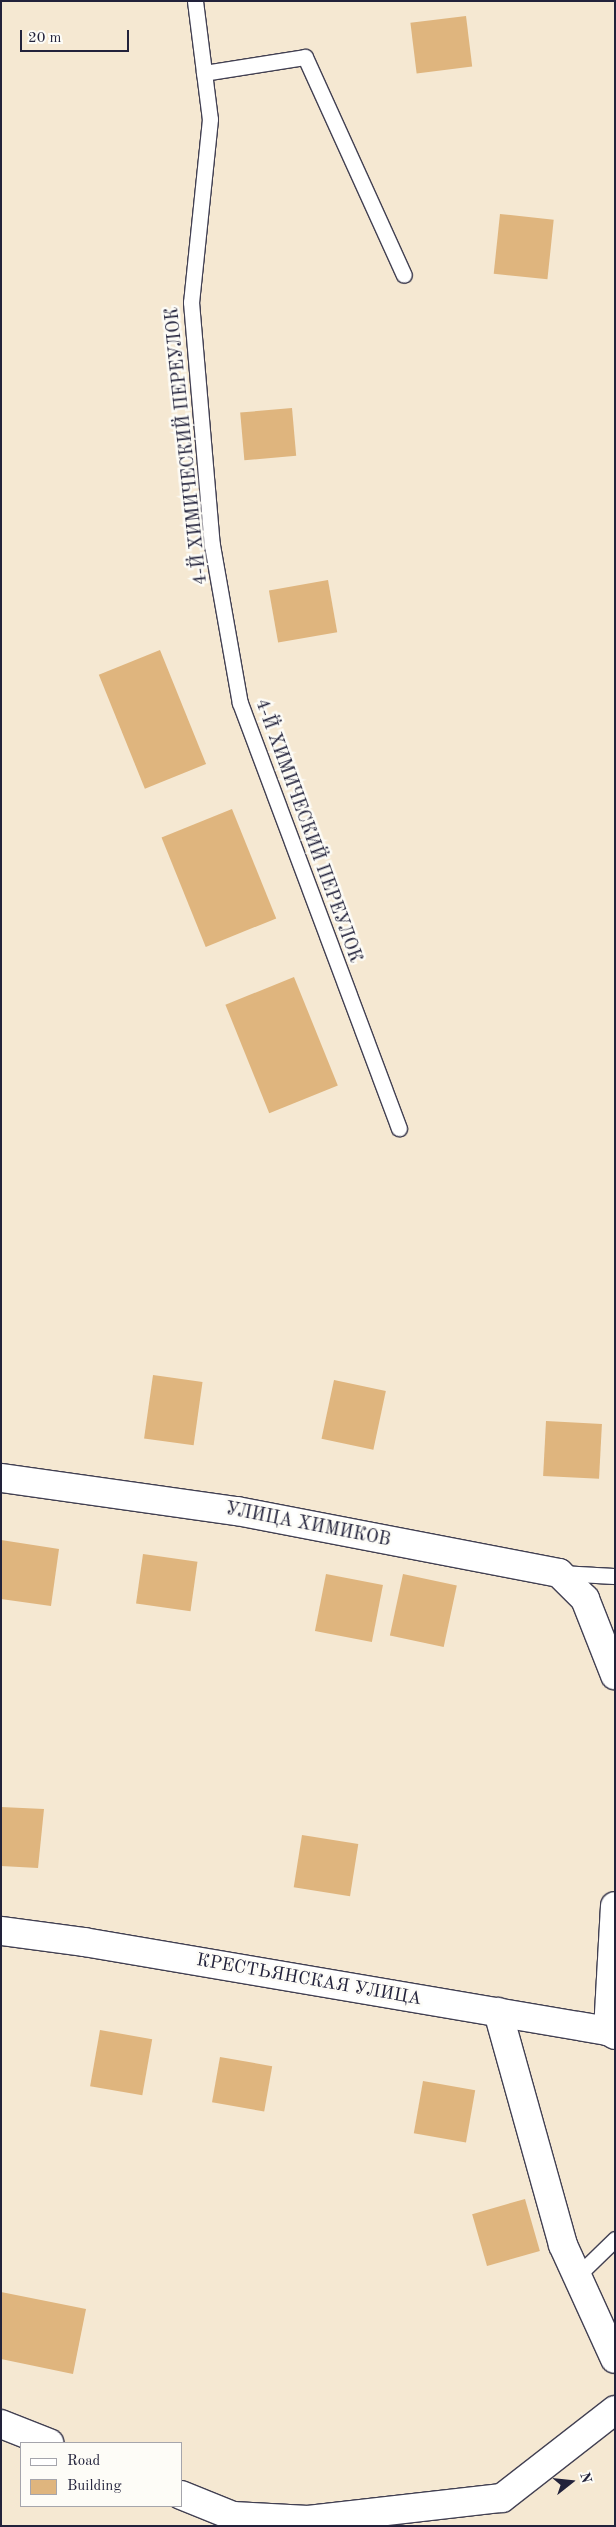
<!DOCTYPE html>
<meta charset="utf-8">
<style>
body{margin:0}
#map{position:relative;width:616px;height:2527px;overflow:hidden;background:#f5e8d2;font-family:"Old Standard TT",serif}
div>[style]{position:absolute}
.building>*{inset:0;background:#dfb57e;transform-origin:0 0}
.roads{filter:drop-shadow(1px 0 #424052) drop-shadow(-1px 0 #424052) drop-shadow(0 1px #424052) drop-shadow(0 -1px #424052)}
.lane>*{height:15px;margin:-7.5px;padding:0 7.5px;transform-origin:7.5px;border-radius:7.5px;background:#fff}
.street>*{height:28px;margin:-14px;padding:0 14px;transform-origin:14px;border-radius:14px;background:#fff}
.secondary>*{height:28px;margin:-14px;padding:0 14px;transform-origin:14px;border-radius:14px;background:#fff}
span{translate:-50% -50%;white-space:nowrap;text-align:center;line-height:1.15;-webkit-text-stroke:5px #fdfcf7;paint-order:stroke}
.street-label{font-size:18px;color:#22223b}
.frame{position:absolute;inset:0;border:2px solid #22223b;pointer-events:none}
.legend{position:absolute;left:20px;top:2442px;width:162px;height:65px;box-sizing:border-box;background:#fdfcf7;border:1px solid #a5a5ac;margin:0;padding:6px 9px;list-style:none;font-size:15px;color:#22223b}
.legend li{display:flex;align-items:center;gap:10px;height:25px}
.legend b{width:25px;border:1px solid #a5a5ac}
.north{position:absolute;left:546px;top:2457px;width:50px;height:50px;-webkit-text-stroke:4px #fdfcf7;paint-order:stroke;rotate:74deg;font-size:14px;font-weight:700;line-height:20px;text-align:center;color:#22223b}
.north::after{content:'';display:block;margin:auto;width:18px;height:22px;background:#22223b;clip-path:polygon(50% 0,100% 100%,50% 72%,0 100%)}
.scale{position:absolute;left:20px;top:30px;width:109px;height:22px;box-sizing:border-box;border:2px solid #22223b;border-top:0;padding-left:6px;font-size:15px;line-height:18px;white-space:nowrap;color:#22223b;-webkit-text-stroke:4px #fdfcf7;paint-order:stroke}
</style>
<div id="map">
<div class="building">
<div style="left:466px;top:16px;width:51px;height:56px;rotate:83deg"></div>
<div style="left:500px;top:214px;width:54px;height:60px;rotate:6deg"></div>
<div style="left:292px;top:408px;width:48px;height:52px;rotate:85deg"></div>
<div style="left:328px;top:580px;width:53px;height:60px;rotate:80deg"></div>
<div style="left:160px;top:650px;width:123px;height:66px;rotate:68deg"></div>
<div style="left:232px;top:809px;width:118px;height:76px;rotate:68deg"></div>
<div style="left:294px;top:977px;width:117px;height:74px;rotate:68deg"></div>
<div style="left:153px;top:1375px;width:50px;height:64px;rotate:8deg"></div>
<div style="left:334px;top:1380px;width:53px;height:60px;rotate:12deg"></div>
<div style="left:546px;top:1421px;width:56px;height:55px;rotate:3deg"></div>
<div style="clip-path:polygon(1px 1540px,59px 1549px,51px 1606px,1px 1599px)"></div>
<div style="left:143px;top:1554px;width:55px;height:50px;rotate:8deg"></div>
<div style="left:326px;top:1574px;width:58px;height:58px;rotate:11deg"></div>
<div style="left:403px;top:1574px;width:55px;height:63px;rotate:12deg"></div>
<div style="clip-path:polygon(1px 1807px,44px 1809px,38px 1868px,1px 1866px)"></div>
<div style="left:302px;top:1835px;width:57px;height:53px;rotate:9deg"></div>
<div style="left:100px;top:2030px;width:53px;height:57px;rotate:10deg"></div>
<div style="left:220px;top:2057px;width:53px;height:46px;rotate:10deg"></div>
<div style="left:423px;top:2081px;width:53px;height:53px;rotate:10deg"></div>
<div style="left:525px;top:2199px;width:54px;height:55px;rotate:74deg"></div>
<div style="clip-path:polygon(1px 2292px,86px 2309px,73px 2374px,1px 2359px)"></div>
</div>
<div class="roads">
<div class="lane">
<div style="left:195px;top:1px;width:119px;rotate:82.8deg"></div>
<div style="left:210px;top:119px;width:184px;rotate:95.9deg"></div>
<div style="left:191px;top:302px;width:244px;rotate:85.1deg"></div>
<div style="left:212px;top:545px;width:160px;rotate:80deg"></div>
<div style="left:240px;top:703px;width:454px;rotate:69.5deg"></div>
<div style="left:204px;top:73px;width:102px;rotate:-9deg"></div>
<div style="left:305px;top:57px;width:239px;rotate:65.6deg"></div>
<div style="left:559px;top:1573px;width:56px;rotate:3.1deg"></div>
<div style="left:577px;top:2276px;width:53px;rotate:-44.2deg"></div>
</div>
<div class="street">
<div style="left:498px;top:2012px;width:242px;rotate:74.4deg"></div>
<div style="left:563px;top:2245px;width:125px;rotate:65.5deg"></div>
<div style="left:1px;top:2424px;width:52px;rotate:21.6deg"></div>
<div style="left:181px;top:2495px;width:56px;rotate:22deg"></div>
<div style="left:233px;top:2516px;width:75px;rotate:3.1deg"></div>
<div style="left:308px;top:2520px;width:195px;rotate:-6.5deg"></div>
<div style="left:502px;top:2498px;width:143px;rotate:-37.9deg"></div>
</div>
<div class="secondary">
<div style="left:1px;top:1478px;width:238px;rotate:8deg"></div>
<div style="left:237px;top:1511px;width:328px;rotate:10.9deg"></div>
<div style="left:559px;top:1573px;width:37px;rotate:45deg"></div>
<div style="left:585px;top:1599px;width:82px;rotate:68.5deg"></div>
<div style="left:1px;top:1931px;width:84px;rotate:7.5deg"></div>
<div style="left:84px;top:1942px;width:532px;rotate:9.64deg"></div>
<div style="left:608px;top:2031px;width:8px;rotate:30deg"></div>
<div style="left:608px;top:2031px;width:125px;rotate:-86.8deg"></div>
</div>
</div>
<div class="street-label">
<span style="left:187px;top:446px;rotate:-96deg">4-Й ХИМИЧЕСКИЙ ПЕРЕУЛОК</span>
<span style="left:308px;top:831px;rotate:70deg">4-Й ХИМИЧЕСКИЙ ПЕРЕУЛОК</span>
<span style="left:308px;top:1525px;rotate:11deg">УЛИЦА ХИМИКОВ</span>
<span style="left:309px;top:1980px;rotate:10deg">КРЕСТЬЯНСКАЯ УЛИЦА</span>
</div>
<div class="frame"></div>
<ul class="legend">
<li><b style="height:6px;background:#fff"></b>Road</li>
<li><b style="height:14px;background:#dfb57e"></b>Building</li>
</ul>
<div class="north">N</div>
<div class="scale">20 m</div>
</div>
